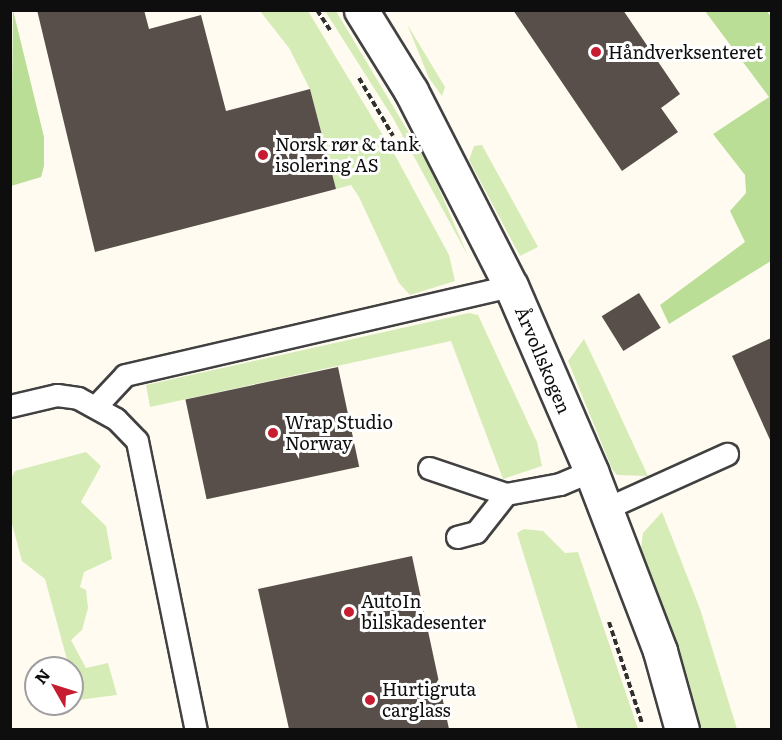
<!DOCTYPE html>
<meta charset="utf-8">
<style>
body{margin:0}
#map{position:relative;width:782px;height:740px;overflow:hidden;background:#fffbf0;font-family:Literata,serif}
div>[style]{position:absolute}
.green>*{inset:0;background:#d6ecb7}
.forest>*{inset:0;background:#bade95}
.building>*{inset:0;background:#584f4a;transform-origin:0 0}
.path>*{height:4px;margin-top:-2px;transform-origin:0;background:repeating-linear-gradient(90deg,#303030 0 6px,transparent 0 9px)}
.roads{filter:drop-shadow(2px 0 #414141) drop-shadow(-2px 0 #414141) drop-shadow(0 2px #414141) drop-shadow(0 -2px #414141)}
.service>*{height:21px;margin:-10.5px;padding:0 10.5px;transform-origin:10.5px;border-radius:10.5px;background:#fff}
.minor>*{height:33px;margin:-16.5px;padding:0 16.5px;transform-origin:16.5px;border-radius:16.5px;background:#fff}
.dots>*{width:16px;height:16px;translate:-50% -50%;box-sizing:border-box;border:3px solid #fff;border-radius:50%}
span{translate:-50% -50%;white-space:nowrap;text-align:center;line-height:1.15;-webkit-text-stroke:6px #fff;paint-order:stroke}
.poi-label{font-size:18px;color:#0e0e0e}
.left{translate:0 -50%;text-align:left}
.street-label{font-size:18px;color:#0e0e0e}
.frame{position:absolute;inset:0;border:12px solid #0e0e0e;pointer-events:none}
.north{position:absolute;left:24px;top:656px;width:60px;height:60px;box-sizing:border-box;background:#fff;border:2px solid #9f9f9f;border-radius:50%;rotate:309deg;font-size:16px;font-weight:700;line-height:24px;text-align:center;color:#0e0e0e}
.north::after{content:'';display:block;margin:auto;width:21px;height:27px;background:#c81d30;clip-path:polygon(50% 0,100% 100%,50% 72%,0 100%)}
</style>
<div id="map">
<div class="green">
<div style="clip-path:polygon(260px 11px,308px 11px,396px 157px,449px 255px,455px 281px,410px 295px,399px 283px,359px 197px,351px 185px,336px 189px,310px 89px,289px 48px)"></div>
<div style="clip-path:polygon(325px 11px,336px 11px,430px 168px,468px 256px,393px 118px)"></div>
<div style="clip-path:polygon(407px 24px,445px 87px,442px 96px,429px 78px)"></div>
<div style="clip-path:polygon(482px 145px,538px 247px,520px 256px,469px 160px,474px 146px)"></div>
<div style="clip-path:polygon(469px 313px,478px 315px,537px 442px,542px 466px,503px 479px,451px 341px,150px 407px,146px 385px)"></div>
<div style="clip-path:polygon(584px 339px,599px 370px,648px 476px,617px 475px,612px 469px,568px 361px)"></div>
<div style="clip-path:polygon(86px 452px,101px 466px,81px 502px,106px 526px,112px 559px,84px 572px,80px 587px,86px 590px,88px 608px,82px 630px,71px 640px,86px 668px,108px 663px,117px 695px,78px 700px,45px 579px,22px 561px,11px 520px,10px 481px,15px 471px)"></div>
<div style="clip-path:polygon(662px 512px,700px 609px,737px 729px,701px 729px,641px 549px,643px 533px)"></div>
<div style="clip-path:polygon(524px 529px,543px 531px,565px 553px,578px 552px,638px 729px,578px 729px,517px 533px)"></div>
</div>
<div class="forest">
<div style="clip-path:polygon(13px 10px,44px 137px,44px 166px,41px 177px,11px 186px)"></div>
<div style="clip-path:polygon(705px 11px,767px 11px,771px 17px,771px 261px,669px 324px,660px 305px,745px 242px,730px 211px,746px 193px,745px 175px,713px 134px,769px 97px)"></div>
</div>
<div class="building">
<div style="clip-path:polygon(37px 10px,144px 10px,149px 29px,201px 15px,226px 111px,310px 89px,336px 189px,95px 252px)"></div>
<div style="clip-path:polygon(513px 10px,623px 10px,680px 94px,661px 108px,678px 132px,622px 171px)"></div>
<div style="left:639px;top:293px;width:41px;height:44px;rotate:58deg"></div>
<div style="clip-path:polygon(771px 338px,771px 442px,732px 356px)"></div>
<div style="left:338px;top:367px;width:102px;height:156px;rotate:78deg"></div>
<div style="clip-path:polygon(412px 556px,449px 729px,289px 729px,258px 589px)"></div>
</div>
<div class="path">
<div style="left:317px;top:10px;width:24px;rotate:57deg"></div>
<div style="left:359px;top:78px;width:67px;rotate:59.6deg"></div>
<div style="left:609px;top:622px;width:106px;rotate:71.9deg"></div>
</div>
<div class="roads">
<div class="service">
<div style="left:10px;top:406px;width:48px;rotate:-13.2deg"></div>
<div style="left:57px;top:395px;width:21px;rotate:8deg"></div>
<div style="left:78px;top:398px;width:43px;rotate:28.9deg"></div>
<div style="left:116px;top:419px;width:30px;rotate:46deg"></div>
<div style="left:137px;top:441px;width:295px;rotate:78.5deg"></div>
<div style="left:96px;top:406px;width:42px;rotate:-46.9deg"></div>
<div style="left:125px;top:375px;width:396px;rotate:-13deg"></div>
<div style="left:429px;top:468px;width:81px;rotate:18.7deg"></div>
<div style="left:506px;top:494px;width:55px;rotate:-10.5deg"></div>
<div style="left:560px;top:484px;width:34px;rotate:-23deg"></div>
<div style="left:605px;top:509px;width:134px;rotate:-24.3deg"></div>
<div style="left:457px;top:537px;width:20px;rotate:-15deg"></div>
<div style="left:476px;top:532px;width:48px;rotate:-51.7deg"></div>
</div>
<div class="minor">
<div style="left:361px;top:10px;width:95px;rotate:58.3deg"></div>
<div style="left:411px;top:91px;width:219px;rotate:62.9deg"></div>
<div style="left:511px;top:286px;width:202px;rotate:66.6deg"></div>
<div style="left:591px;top:471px;width:193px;rotate:69deg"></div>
<div style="left:660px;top:651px;width:82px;rotate:74.4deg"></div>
</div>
</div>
<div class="dots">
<div style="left:596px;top:52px;background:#c81d30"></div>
<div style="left:263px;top:155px;background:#c81d30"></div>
<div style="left:273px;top:433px;background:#c81d30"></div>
<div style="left:349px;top:612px;background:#c81d30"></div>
<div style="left:370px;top:700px;background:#c81d30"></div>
</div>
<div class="poi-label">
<span class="left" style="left:608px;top:52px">Håndverksenteret</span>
<span class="left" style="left:275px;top:155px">Norsk rør &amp; tank<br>isolering AS</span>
<span class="left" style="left:285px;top:433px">Wrap Studio<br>Norway</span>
<span class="left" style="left:361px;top:612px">AutoIn<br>bilskadesenter</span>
<span class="left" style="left:382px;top:700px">Hurtigruta<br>carglass</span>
</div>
<div class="street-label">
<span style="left:543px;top:360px;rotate:67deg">Årvollskogen</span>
</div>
<div class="frame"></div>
<div class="north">N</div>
</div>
